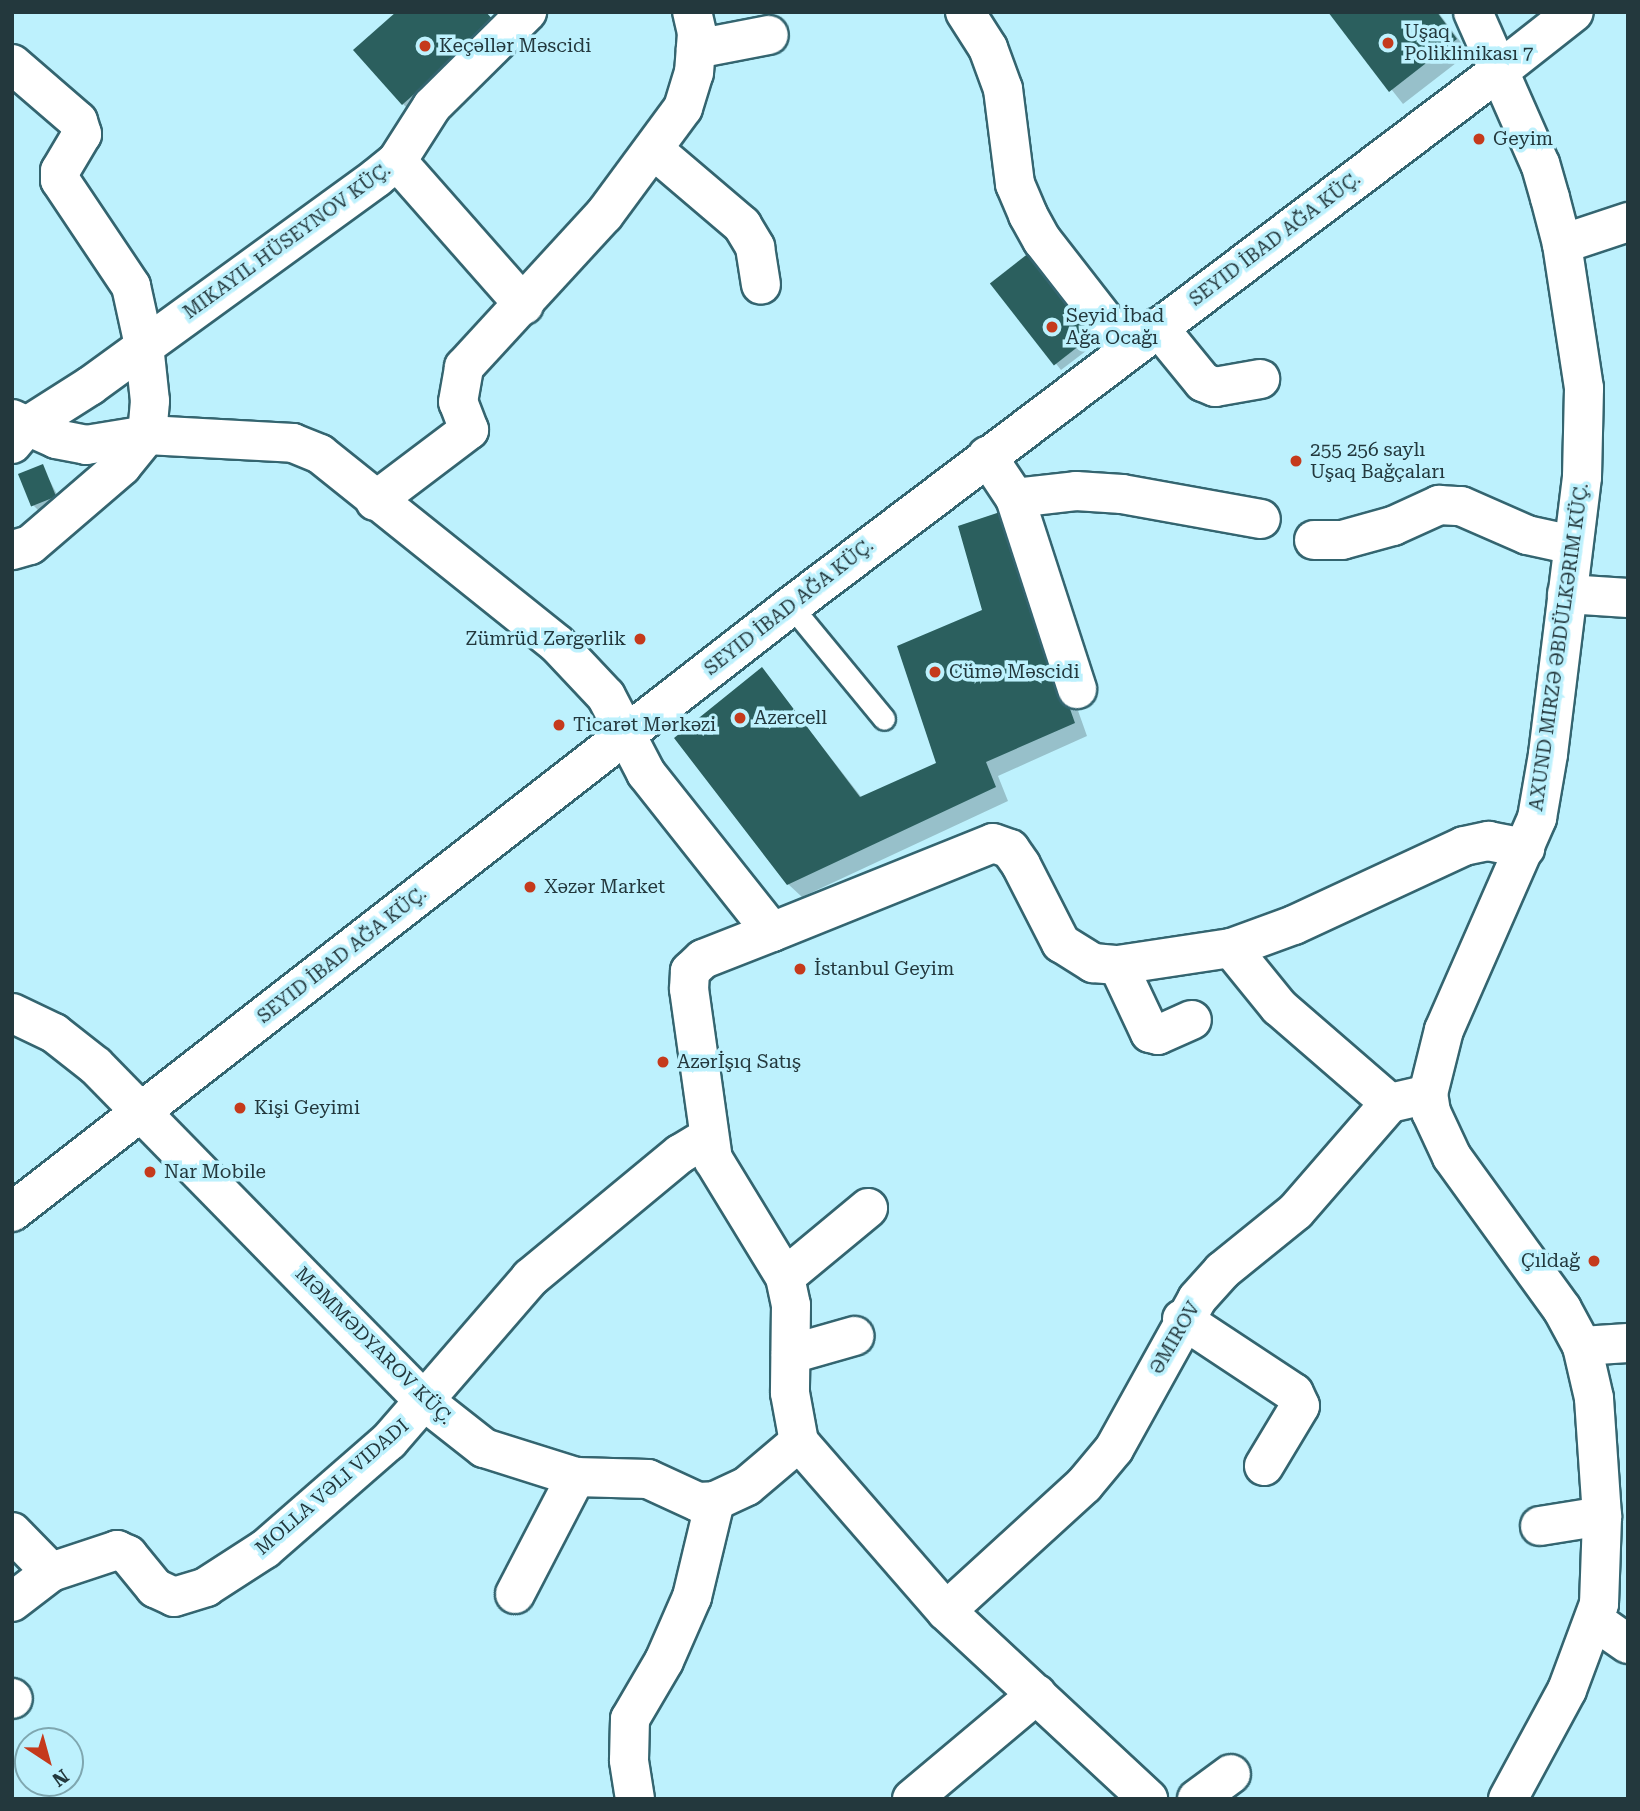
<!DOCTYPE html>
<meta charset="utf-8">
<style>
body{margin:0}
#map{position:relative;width:1640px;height:1811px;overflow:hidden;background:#bdf1fd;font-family:"Roboto Serif",serif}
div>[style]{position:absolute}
.shadow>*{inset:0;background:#0003}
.building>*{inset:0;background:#2b5f5e;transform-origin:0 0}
.roads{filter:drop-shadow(2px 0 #346570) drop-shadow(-2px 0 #346570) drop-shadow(0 2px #346570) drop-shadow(0 -2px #346570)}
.service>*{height:21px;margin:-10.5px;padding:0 10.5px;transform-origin:10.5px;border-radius:10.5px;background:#fff}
.minor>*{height:38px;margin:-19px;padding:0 19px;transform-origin:19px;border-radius:19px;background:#fff}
.tertiary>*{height:38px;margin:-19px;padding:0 19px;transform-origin:19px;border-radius:19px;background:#fff}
.dots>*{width:19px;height:19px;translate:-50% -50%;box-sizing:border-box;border:4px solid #bdf1fd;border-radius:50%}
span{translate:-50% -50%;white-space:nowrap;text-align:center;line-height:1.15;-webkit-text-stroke:7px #bdf1fd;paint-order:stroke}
.poi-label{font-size:19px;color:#23383d}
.left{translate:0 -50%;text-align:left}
.right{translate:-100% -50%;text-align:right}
.street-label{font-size:19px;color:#23383d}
.frame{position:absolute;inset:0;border:14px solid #23383d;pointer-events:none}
.north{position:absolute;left:14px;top:1727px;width:70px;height:70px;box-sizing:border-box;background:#bdf1fd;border:2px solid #7fa7b0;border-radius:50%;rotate:144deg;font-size:19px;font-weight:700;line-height:28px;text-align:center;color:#23383d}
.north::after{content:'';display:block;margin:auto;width:24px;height:32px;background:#c53a1c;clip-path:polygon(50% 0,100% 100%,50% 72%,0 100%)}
</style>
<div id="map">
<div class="shadow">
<div style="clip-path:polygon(486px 12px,416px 117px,403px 104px)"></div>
<div style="clip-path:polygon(1330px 12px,1438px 12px,1469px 53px,1403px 104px)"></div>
<div style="clip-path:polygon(993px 284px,1103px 338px,1061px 370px)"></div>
<div style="clip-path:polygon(42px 466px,61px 502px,39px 511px,33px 505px)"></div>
<div style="clip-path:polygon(1013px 527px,1087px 736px,998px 776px,1008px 801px,802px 897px,788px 884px,762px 669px,862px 798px,938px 764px)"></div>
</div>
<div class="building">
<div style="clip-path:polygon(396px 12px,486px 12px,495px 22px,402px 105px,353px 50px)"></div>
<div style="clip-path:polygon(1328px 12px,1437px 12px,1457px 39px,1389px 92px)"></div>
<div style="left:1034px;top:249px;width:104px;height:56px;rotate:52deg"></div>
<div style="left:43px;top:464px;width:35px;height:27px;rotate:68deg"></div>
<div style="clip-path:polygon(1000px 512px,1075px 723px,986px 762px,996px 787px,787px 885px,674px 738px,762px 667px,860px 797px,936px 763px,897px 646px,982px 610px,958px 526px)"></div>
</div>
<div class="roads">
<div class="service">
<div style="left:791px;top:606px;width:146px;rotate:50.5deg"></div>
</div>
<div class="minor">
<div style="left:965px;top:12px;width:43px;rotate:57.4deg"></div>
<div style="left:988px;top:48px;width:44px;rotate:69.9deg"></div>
<div style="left:1003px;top:89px;width:96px;rotate:82.8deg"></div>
<div style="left:1015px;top:184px;width:34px;rotate:67deg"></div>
<div style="left:1028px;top:215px;width:29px;rotate:61deg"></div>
<div style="left:1042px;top:240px;width:138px;rotate:52.1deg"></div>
<div style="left:696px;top:49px;width:74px;rotate:-10.9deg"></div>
<div style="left:12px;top:64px;width:87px;rotate:40.8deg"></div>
<div style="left:78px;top:121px;width:14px;rotate:73deg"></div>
<div style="left:82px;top:134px;width:43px;rotate:120.7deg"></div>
<div style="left:60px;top:171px;width:9px;rotate:90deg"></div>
<div style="left:60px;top:180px;width:128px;rotate:56.2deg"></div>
<div style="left:131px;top:286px;width:60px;rotate:77.6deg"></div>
<div style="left:144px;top:345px;width:56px;rotate:83.9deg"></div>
<div style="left:150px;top:401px;width:34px;rotate:95deg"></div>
<div style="left:147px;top:435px;width:40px;rotate:129deg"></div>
<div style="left:122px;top:466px;width:121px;rotate:139.3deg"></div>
<div style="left:30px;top:545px;width:19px;rotate:164deg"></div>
<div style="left:654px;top:150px;width:116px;rotate:40.4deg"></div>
<div style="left:742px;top:225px;width:26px;rotate:59deg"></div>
<div style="left:755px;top:247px;width:38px;rotate:81deg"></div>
<div style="left:397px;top:161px;width:192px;rotate:48.6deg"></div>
<div style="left:1562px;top:244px;width:70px;rotate:-18.4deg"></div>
<div style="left:1158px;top:327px;width:71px;rotate:50.7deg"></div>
<div style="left:1203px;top:382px;width:13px;rotate:23deg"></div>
<div style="left:1215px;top:387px;width:46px;rotate:-10.1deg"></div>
<div style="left:12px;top:419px;width:17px;rotate:25deg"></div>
<div style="left:27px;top:426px;width:75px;rotate:-32.4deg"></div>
<div style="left:90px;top:386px;width:354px;rotate:-36deg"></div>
<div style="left:376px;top:178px;width:27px;rotate:-39deg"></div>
<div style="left:397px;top:161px;width:65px;rotate:-57.5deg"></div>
<div style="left:432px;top:106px;width:134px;rotate:-44.7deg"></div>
<div style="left:12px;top:444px;width:23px;rotate:-50deg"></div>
<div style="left:27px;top:426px;width:32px;rotate:24deg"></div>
<div style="left:56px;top:439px;width:31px;rotate:11deg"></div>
<div style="left:86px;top:445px;width:62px;rotate:-9.3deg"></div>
<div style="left:147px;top:435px;width:146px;rotate:3.1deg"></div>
<div style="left:293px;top:443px;width:29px;rotate:22deg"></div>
<div style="left:320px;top:454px;width:304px;rotate:38.7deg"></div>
<div style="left:557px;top:644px;width:71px;rotate:46.7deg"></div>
<div style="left:606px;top:696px;width:87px;rotate:62.5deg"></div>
<div style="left:646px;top:773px;width:203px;rotate:51.6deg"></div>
<div style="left:772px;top:932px;width:74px;rotate:158.6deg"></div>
<div style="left:703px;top:959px;width:18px;rotate:137deg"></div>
<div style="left:690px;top:971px;width:18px;rotate:93deg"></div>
<div style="left:689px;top:989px;width:172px;rotate:82deg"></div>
<div style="left:713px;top:1159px;width:138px;rotate:58.6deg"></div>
<div style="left:785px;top:1277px;width:29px;rotate:78deg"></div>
<div style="left:791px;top:1305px;width:88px;rotate:90.7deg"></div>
<div style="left:790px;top:1393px;width:50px;rotate:79.6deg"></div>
<div style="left:799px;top:1442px;width:224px;rotate:49deg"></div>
<div style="left:946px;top:1611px;width:276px;rotate:42.9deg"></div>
<div style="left:987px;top:456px;width:50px;rotate:56.3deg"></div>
<div style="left:1015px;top:498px;width:61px;rotate:-6.5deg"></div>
<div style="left:1076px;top:491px;width:46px;rotate:3.7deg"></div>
<div style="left:1122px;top:494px;width:141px;rotate:10.2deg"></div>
<div style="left:1015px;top:498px;width:201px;rotate:72deg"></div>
<div style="left:375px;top:501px;width:118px;rotate:-37.1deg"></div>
<div style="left:469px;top:430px;width:30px;rotate:-111deg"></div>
<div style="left:458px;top:402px;width:36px;rotate:-80deg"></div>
<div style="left:464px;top:367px;width:207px;rotate:-47.4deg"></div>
<div style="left:604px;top:215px;width:133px;rotate:-53.6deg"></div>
<div style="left:683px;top:108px;width:37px;rotate:-73deg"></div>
<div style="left:694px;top:73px;width:40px;rotate:-85.7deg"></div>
<div style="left:697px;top:33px;width:22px;rotate:-103deg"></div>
<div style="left:1314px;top:540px;width:28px"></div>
<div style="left:1342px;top:540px;width:53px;rotate:-15.4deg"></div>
<div style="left:1393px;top:526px;width:51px;rotate:-24.5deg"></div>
<div style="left:1439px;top:505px;width:22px;rotate:3deg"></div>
<div style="left:1461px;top:506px;width:72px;rotate:23.7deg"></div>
<div style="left:1527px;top:535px;width:47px;rotate:12.3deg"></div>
<div style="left:1567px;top:594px;width:61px;rotate:3.8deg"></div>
<div style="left:772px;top:932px;width:238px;rotate:-21.9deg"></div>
<div style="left:993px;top:843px;width:18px;rotate:19deg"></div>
<div style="left:1010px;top:849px;width:19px;rotate:55deg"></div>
<div style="left:1021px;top:865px;width:88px;rotate:62.9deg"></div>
<div style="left:1061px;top:943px;width:38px;rotate:32deg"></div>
<div style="left:1093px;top:963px;width:25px;rotate:5deg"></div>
<div style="left:1118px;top:965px;width:114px;rotate:-8.6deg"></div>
<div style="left:1231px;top:948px;width:67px;rotate:-20.1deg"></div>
<div style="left:1294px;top:925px;width:187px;rotate:-24.9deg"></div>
<div style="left:1464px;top:846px;width:25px;rotate:-12deg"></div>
<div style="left:1488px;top:841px;width:38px;rotate:11deg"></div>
<div style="left:1231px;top:948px;width:76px;rotate:50.9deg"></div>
<div style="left:1279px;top:1007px;width:147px;rotate:40.9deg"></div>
<div style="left:1118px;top:965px;width:75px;rotate:64.8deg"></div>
<div style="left:1150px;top:1033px;width:8px;rotate:14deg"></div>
<div style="left:1158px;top:1035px;width:37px;rotate:-24deg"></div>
<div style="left:12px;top:1013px;width:47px;rotate:25.5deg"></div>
<div style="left:54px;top:1033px;width:53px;rotate:38.2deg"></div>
<div style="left:96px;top:1066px;width:467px;rotate:45.6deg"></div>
<div style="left:423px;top:1400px;width:78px;rotate:38.2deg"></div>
<div style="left:484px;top:1448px;width:96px;rotate:17.5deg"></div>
<div style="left:576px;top:1477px;width:72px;rotate:1.6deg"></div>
<div style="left:648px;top:1479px;width:55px;rotate:24.7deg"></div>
<div style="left:698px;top:1502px;width:17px;rotate:-3deg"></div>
<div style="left:715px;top:1501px;width:35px;rotate:-25deg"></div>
<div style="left:747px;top:1486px;width:68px;rotate:-40.2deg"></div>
<div style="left:785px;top:1277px;width:108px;rotate:-39.7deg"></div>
<div style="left:1182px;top:1319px;width:134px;rotate:33.5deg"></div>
<div style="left:1294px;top:1393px;width:14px;rotate:65deg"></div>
<div style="left:1300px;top:1406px;width:70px;rotate:121deg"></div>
<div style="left:1582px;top:1346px;width:46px;rotate:-3.7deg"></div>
<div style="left:791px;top:1354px;width:66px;rotate:-15.9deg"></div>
<div style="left:1540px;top:1526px;width:63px;rotate:-9.2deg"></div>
<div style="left:12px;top:1532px;width:56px;rotate:45.7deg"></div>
<div style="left:515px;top:1594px;width:132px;rotate:-62.5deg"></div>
<div style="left:12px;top:1602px;width:49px;rotate:-37.6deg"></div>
<div style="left:51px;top:1572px;width:70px;rotate:-18.4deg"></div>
<div style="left:117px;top:1550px;width:12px;rotate:24deg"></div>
<div style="left:128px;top:1555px;width:43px;rotate:50.7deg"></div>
<div style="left:155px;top:1588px;width:21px;rotate:25deg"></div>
<div style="left:174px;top:1597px;width:34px;rotate:-17deg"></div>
<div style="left:206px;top:1587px;width:70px;rotate:-32.8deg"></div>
<div style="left:265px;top:1549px;width:164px;rotate:-41.1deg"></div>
<div style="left:389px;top:1441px;width:216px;rotate:-49.1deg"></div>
<div style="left:530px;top:1278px;width:195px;rotate:-39.6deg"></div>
<div style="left:680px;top:1154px;width:31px;rotate:-31deg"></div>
<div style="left:946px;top:1611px;width:187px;rotate:-42.4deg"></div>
<div style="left:1084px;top:1485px;width:47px;rotate:-50.2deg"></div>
<div style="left:1114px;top:1449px;width:171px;rotate:-61deg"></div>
<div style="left:1197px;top:1299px;width:38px;rotate:-48deg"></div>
<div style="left:1222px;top:1271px;width:95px;rotate:-39deg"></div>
<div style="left:1296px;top:1211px;width:143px;rotate:-49deg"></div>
<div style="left:1390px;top:1103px;width:39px;rotate:-13deg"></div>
<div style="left:1595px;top:1621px;width:40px;rotate:34.9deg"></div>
<div style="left:12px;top:1698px;width:1px;rotate:45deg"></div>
<div style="left:635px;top:1799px;width:39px;rotate:-99deg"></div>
<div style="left:629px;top:1760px;width:41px;rotate:-88.6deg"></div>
<div style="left:630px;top:1719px;width:67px;rotate:-59.6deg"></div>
<div style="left:664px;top:1661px;width:70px;rotate:-66.4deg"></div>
<div style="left:692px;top:1597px;width:99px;rotate:-76.5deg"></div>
<div style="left:912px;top:1799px;width:163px;rotate:-40deg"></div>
<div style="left:1197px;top:1799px;width:42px;rotate:-36.3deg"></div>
<div style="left:1508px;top:1799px;width:124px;rotate:-61.6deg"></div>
<div style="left:1567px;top:1690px;width:92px;rotate:-69.6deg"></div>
<div style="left:1599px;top:1604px;width:88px;rotate:-88deg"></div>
<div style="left:1602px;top:1516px;width:118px;rotate:-93.9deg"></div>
<div style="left:1594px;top:1398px;width:53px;rotate:-103deg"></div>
<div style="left:1582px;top:1346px;width:42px;rotate:-118.4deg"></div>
<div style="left:1562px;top:1309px;width:188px;rotate:-125.9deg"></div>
<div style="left:1452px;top:1157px;width:50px;rotate:-115deg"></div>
<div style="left:1431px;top:1112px;width:18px;rotate:-99deg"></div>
<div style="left:1428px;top:1094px;width:66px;rotate:-76deg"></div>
<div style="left:1444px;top:1030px;width:232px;rotate:-66.3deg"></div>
<div style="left:1537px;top:818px;width:65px;rotate:-80.2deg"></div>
<div style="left:1548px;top:754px;width:279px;rotate:-83deg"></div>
<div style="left:1582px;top:477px;width:89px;rotate:-88.7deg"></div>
<div style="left:1584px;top:388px;width:146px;rotate:-98.7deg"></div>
<div style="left:1562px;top:244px;width:48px;rotate:-104.6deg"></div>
<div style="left:1550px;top:198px;width:35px;rotate:-106deg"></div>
<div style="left:1540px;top:164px;width:102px;rotate:-113.8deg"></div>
<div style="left:1499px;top:71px;width:95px;rotate:-38.2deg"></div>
</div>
<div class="tertiary">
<div style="left:12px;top:1212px;width:987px;rotate:-37.88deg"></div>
<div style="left:791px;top:606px;width:887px;rotate:-37.08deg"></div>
<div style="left:1499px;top:71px;width:64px;rotate:-113.8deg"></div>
</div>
</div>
<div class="dots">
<div style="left:1388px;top:43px;background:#c53a1c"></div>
<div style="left:425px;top:46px;background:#c53a1c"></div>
<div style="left:1479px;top:139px;background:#c53a1c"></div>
<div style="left:1052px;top:327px;background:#c53a1c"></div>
<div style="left:1296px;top:461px;background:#c53a1c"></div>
<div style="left:640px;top:639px;background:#c53a1c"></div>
<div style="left:935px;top:672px;background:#c53a1c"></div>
<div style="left:740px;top:718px;background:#c53a1c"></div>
<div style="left:559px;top:725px;background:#c53a1c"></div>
<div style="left:530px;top:887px;background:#c53a1c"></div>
<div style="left:800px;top:969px;background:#c53a1c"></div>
<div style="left:663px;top:1062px;background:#c53a1c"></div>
<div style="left:240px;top:1108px;background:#c53a1c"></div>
<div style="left:150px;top:1172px;background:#c53a1c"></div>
<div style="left:1594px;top:1261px;background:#c53a1c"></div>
</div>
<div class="poi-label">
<span class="left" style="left:1404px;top:43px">Uşaq<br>Poliklinikası 7</span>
<span class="left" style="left:439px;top:46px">Keçəllər Məscidi</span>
<span class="left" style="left:1493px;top:139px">Geyim</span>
<span class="left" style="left:1066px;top:327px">Seyid İbad<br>Ağa Ocağı</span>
<span class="left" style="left:1310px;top:461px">255 256 saylı<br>Uşaq Bağçaları</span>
<span class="right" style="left:626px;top:639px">Zümrüd Zərgərlik</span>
<span class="left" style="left:949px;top:672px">Cümə Məscidi</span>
<span class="left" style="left:754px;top:718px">Azercell</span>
<span class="left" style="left:573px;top:725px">Ticarət Mərkəzi</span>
<span class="left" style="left:544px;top:887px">Xəzər Market</span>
<span class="left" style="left:814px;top:969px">İstanbul Geyim</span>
<span class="left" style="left:677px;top:1062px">Azərİşıq Satış</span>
<span class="left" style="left:254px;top:1108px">Kişi Geyimi</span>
<span class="left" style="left:164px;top:1172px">Nar Mobile</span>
<span class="right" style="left:1580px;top:1261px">Çıldağ</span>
</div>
<div class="street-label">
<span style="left:1275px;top:239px;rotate:-37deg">SEYID İBAD AĞA KÜÇ.</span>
<span style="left:287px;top:241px;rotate:-36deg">MIKAYIL HÜSEYNOV KÜÇ.</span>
<span style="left:789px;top:607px;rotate:-38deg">SEYID İBAD AĞA KÜÇ.</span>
<span style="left:1559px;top:647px;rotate:-82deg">AXUND MIRZƏ ƏBDÜLKƏRIM KÜÇ.</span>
<span style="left:342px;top:955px;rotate:-38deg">SEYID İBAD AĞA KÜÇ.</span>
<span style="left:1175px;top:1338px;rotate:-60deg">ƏMIROV</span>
<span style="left:374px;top:1346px;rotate:45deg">MƏMMƏDYAROV KÜÇ.</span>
<span style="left:332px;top:1487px;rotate:-41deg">MOLLA VƏLI VIDADI</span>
</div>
<div class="frame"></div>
<div class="north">N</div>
</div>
